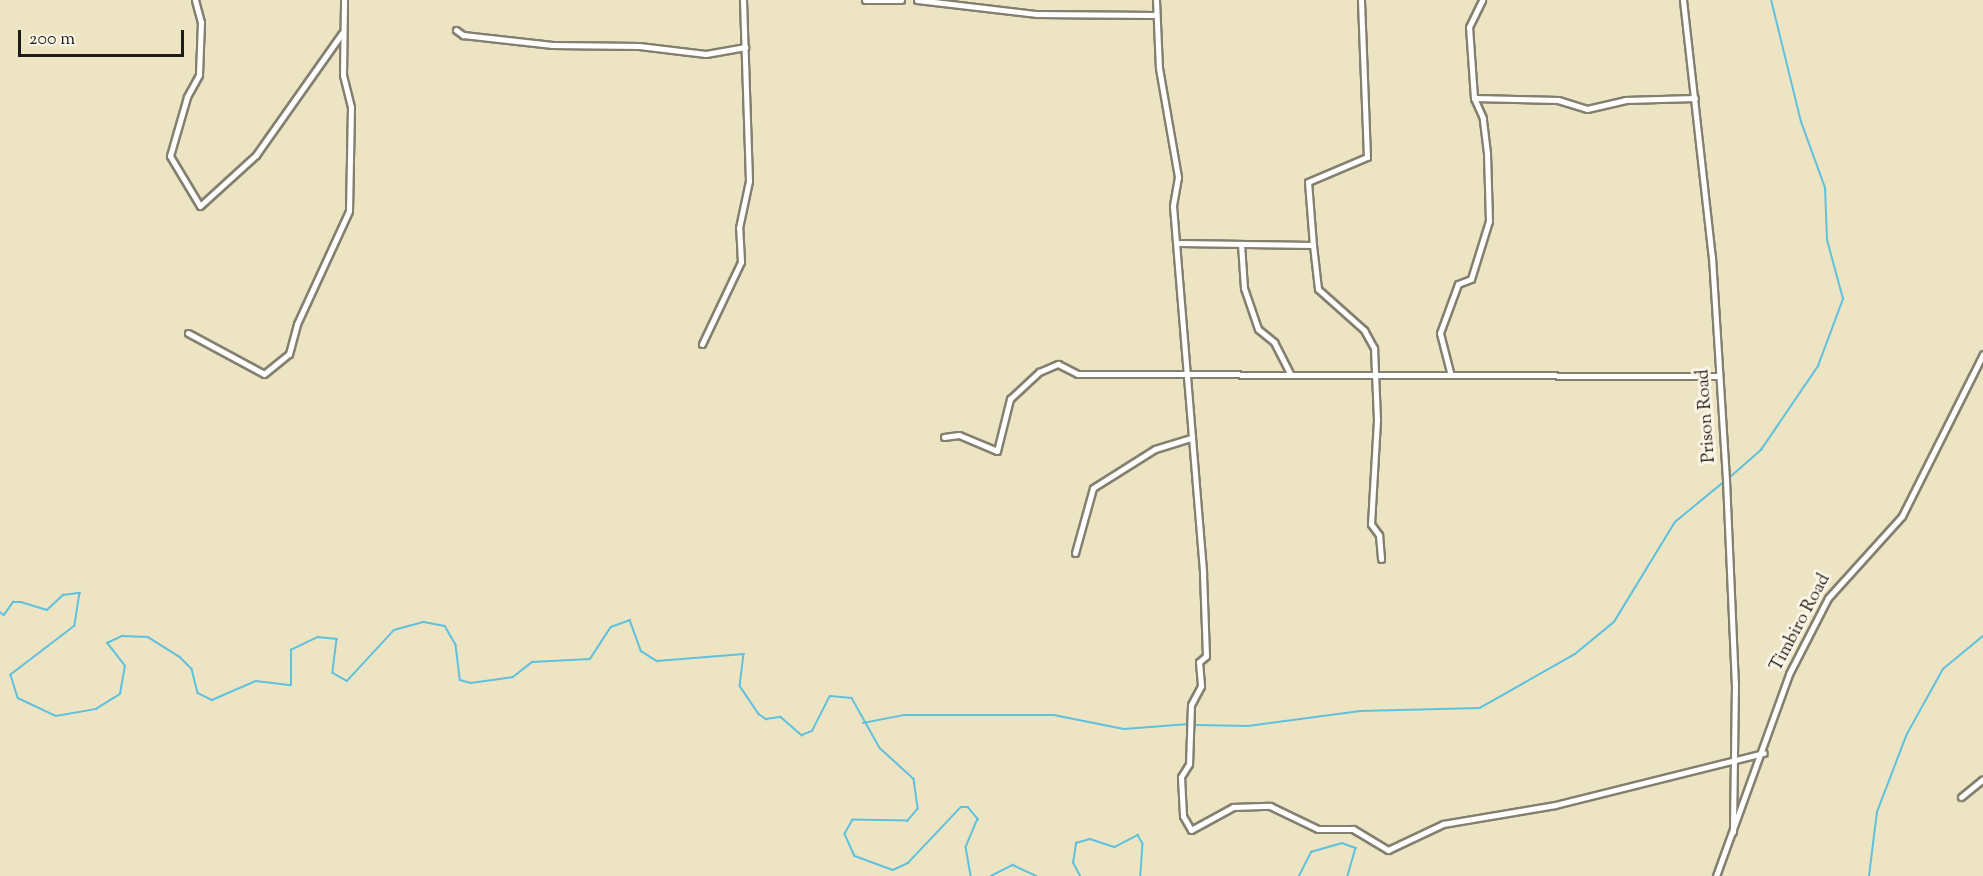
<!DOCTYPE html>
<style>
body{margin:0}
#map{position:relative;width:1983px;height:876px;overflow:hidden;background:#ede4c4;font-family:"Sorts Mill Goudy",serif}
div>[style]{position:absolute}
.stream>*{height:1.5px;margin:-0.75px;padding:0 0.75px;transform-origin:0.75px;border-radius:0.75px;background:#5fc1dd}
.roads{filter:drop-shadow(2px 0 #848070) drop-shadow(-2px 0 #848070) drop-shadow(0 2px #848070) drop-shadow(0 -2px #848070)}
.minor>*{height:5px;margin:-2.5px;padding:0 2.5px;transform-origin:2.5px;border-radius:2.5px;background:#fff}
span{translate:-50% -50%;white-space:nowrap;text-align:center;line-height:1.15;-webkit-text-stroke:6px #fcf5e5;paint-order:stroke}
.street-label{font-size:18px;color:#1c1c1c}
.scale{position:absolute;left:18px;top:30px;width:166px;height:27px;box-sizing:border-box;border:3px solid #1c1c1c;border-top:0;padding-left:8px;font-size:18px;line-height:21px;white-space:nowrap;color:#1c1c1c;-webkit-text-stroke:4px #fcf5e5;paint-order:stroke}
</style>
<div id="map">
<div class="stream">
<div style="left:1729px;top:478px;width:43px;rotate:-41.2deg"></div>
<div style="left:1761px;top:450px;width:102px;rotate:-55.8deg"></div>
<div style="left:1818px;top:366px;width:72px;rotate:-69.5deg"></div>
<div style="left:1843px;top:299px;width:61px;rotate:-105.2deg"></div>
<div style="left:1827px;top:240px;width:52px;rotate:-92.2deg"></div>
<div style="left:1825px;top:188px;width:70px;rotate:-110deg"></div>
<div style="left:1801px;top:122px;width:126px;rotate:-103.8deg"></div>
<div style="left:0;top:612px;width:5px;rotate:37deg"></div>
<div style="left:4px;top:615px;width:16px;rotate:-55deg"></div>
<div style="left:13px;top:602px;width:8px"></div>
<div style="left:21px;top:602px;width:27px;rotate:17deg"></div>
<div style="left:47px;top:610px;width:22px;rotate:-43deg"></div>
<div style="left:63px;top:595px;width:17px;rotate:-7deg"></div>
<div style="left:80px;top:593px;width:33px;rotate:99deg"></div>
<div style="left:75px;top:626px;width:81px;rotate:142.6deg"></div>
<div style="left:11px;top:675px;width:24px;rotate:73deg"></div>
<div style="left:18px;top:698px;width:42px;rotate:25.3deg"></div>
<div style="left:56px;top:716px;width:41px;rotate:-9.9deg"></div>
<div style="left:96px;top:709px;width:28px;rotate:-32deg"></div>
<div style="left:120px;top:694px;width:28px;rotate:-80deg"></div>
<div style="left:125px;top:666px;width:29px;rotate:-128deg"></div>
<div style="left:107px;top:643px;width:17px;rotate:-25deg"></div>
<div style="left:122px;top:636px;width:26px;rotate:2deg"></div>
<div style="left:148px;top:637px;width:36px;rotate:32deg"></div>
<div style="left:179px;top:656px;width:18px;rotate:45deg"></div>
<div style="left:192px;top:669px;width:25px;rotate:76deg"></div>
<div style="left:198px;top:693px;width:16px;rotate:27deg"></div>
<div style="left:212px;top:700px;width:48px;rotate:-23.4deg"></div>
<div style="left:256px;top:681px;width:35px;rotate:7deg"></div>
<div style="left:291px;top:685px;width:35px;rotate:-90deg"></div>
<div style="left:291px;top:650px;width:30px;rotate:-26deg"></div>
<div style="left:318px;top:637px;width:19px;rotate:6deg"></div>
<div style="left:337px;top:639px;width:34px;rotate:97deg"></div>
<div style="left:333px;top:673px;width:16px;rotate:30deg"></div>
<div style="left:347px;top:681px;width:69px;rotate:-47.3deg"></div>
<div style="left:394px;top:630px;width:31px;rotate:-15deg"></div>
<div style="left:424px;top:622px;width:21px;rotate:11deg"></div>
<div style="left:445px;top:626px;width:22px;rotate:60deg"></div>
<div style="left:456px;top:645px;width:35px;rotate:83deg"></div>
<div style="left:460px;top:680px;width:11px;rotate:15deg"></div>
<div style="left:471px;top:683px;width:42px;rotate:-8.1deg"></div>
<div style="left:513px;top:677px;width:24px;rotate:-38deg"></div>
<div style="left:532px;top:662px;width:58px;rotate:-3deg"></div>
<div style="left:590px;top:659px;width:38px;rotate:-57deg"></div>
<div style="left:611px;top:627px;width:20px;rotate:-20deg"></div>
<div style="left:630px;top:620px;width:33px;rotate:70deg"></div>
<div style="left:641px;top:651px;width:19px;rotate:32deg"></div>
<div style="left:657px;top:661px;width:87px;rotate:-4.6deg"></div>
<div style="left:744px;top:654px;width:32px;rotate:97deg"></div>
<div style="left:740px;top:686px;width:34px;rotate:56deg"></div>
<div style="left:759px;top:714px;width:9px;rotate:36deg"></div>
<div style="left:766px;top:719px;width:15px;rotate:-8deg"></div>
<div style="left:781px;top:717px;width:28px;rotate:41deg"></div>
<div style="left:802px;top:735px;width:11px;rotate:-22deg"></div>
<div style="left:812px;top:731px;width:39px;rotate:-63deg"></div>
<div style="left:830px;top:696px;width:22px;rotate:5deg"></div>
<div style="left:852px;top:698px;width:57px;rotate:60.8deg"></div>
<div style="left:880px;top:748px;width:46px;rotate:42.4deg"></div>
<div style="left:914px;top:779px;width:30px;rotate:82deg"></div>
<div style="left:918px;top:809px;width:16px;rotate:130deg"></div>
<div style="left:908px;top:821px;width:55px;rotate:-179deg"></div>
<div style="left:853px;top:820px;width:16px;rotate:120deg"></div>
<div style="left:845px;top:834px;width:24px;rotate:66deg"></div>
<div style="left:855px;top:856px;width:40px;rotate:20.2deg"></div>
<div style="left:893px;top:870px;width:17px;rotate:-25deg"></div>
<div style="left:908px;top:863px;width:77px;rotate:-46.6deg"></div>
<div style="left:961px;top:807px;width:7px"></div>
<div style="left:968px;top:807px;width:16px;rotate:50deg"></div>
<div style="left:978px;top:819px;width:30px;rotate:113deg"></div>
<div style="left:966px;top:847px;width:29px;rotate:80deg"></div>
<div style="left:863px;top:723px;width:42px;rotate:-11deg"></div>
<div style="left:904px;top:715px;width:150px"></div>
<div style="left:1054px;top:715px;width:71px;rotate:11.3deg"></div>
<div style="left:1124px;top:729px;width:65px;rotate:-4.4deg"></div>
<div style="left:1194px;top:725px;width:54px;rotate:1.1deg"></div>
<div style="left:1248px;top:726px;width:113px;rotate:-7.6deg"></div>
<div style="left:1360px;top:711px;width:120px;rotate:-1.4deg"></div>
<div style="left:1480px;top:708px;width:109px;rotate:-29.6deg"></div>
<div style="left:1575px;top:654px;width:50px;rotate:-39.4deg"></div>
<div style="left:1614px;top:622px;width:117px;rotate:-58.6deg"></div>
<div style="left:1675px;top:522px;width:65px;rotate:-39.4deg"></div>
<div style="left:991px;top:876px;width:25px;rotate:-27deg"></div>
<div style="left:1013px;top:865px;width:26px;rotate:25deg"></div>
<div style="left:1080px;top:876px;width:15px;rotate:-118deg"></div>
<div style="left:1073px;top:863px;width:20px;rotate:-81deg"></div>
<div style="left:1076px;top:843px;width:15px;rotate:-16deg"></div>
<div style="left:1090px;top:839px;width:26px;rotate:18deg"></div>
<div style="left:1115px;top:847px;width:26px;rotate:-28deg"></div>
<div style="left:1138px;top:835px;width:10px;rotate:61deg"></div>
<div style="left:1143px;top:844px;width:32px;rotate:94deg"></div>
<div style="left:1299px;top:876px;width:27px;rotate:-63deg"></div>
<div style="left:1311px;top:852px;width:32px;rotate:-16deg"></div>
<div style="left:1342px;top:843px;width:15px;rotate:20deg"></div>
<div style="left:1356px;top:848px;width:29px;rotate:106deg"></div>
<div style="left:1869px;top:876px;width:64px;rotate:-82.9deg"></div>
<div style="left:1877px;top:812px;width:84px;rotate:-69deg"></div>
<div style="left:1907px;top:734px;width:74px;rotate:-61deg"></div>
<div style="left:1943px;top:669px;width:52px;rotate:-39.5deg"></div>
</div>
<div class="roads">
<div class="minor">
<div style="left:195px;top:0;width:23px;rotate:75deg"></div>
<div style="left:201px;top:22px;width:53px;rotate:92.2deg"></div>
<div style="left:199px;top:75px;width:25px;rotate:119deg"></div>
<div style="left:187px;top:97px;width:61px;rotate:106.1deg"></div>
<div style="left:170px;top:156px;width:58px;rotate:59deg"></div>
<div style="left:865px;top:0;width:36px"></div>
<div style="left:917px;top:0;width:121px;rotate:6.7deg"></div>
<div style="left:1037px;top:14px;width:117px;rotate:0.5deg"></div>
<div style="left:1156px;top:0;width:68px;rotate:87.5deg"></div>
<div style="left:1159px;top:68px;width:111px;rotate:80.1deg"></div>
<div style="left:1178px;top:177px;width:29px;rotate:100deg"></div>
<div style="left:1173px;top:206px;width:369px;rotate:85.3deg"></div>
<div style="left:1203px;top:574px;width:82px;rotate:87.9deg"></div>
<div style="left:1206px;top:656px;width:9px;rotate:139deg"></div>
<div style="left:1199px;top:662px;width:24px;rotate:85deg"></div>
<div style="left:1201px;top:686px;width:21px;rotate:118deg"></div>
<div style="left:1191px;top:705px;width:59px;rotate:91.9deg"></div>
<div style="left:1189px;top:764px;width:15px;rotate:122deg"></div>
<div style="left:1181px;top:777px;width:39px;rotate:87deg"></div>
<div style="left:1183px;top:816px;width:16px;rotate:60deg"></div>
<div style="left:1191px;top:830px;width:48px;rotate:-28.7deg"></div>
<div style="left:1233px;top:807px;width:37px;rotate:-2deg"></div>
<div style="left:1270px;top:806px;width:53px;rotate:25.6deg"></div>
<div style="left:1318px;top:829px;width:35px"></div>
<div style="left:1353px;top:829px;width:41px;rotate:31deg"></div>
<div style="left:1388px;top:850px;width:61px;rotate:-25.3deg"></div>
<div style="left:1443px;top:824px;width:114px;rotate:-9.6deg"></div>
<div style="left:1555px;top:805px;width:215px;rotate:-14deg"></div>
<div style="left:1683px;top:0;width:259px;rotate:83.6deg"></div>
<div style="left:1712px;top:257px;width:223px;rotate:86.4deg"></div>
<div style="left:1726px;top:480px;width:204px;rotate:87.5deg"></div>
<div style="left:1735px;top:684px;width:148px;rotate:90.8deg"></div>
<div style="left:456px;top:30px;width:9px;rotate:36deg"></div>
<div style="left:463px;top:35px;width:90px;rotate:6.4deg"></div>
<div style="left:552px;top:45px;width:87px;rotate:0.7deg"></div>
<div style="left:639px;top:46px;width:67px;rotate:6.8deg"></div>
<div style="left:706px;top:54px;width:40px;rotate:-10deg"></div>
<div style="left:1474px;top:98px;width:84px;rotate:1.4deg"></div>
<div style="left:1558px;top:100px;width:30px;rotate:17deg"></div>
<div style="left:1587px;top:109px;width:39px;rotate:-13deg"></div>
<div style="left:1625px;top:100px;width:70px;rotate:-1.6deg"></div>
<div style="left:200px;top:206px;width:76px;rotate:-42.3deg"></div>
<div style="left:256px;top:155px;width:149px;rotate:-54.8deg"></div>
<div style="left:1180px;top:243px;width:133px;rotate:0.9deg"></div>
<div style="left:1313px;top:245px;width:44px;rotate:83.5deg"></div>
<div style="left:1318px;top:289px;width:62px;rotate:41.7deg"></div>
<div style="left:1364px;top:330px;width:21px;rotate:61deg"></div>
<div style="left:1374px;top:348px;width:72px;rotate:87.6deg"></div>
<div style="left:1377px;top:420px;width:104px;rotate:93.3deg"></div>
<div style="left:1371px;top:524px;width:14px;rotate:54deg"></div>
<div style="left:1379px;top:535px;width:24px;rotate:85deg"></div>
<div style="left:1241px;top:244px;width:44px;rotate:86.1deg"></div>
<div style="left:1244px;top:288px;width:43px;rotate:71.1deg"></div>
<div style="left:1258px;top:329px;width:21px;rotate:39deg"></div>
<div style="left:1274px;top:342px;width:35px;rotate:63deg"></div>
<div style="left:1313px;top:245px;width:63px;rotate:-94.5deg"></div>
<div style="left:1308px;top:182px;width:64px;rotate:-23deg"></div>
<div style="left:1367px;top:157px;width:157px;rotate:-92.2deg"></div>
<div style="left:188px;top:333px;width:86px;rotate:28.3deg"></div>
<div style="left:264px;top:374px;width:32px;rotate:-39deg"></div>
<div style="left:289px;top:354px;width:31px;rotate:-75deg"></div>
<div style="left:297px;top:324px;width:124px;rotate:-65.3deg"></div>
<div style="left:349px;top:211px;width:104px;rotate:-88.9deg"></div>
<div style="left:351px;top:107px;width:33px;rotate:-104deg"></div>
<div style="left:343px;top:75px;width:75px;rotate:-89.2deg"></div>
<div style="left:702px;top:344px;width:91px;rotate:-64.6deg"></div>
<div style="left:741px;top:262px;width:34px;rotate:-93deg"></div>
<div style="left:739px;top:228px;width:48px;rotate:-78deg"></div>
<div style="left:749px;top:181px;width:181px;rotate:-91.9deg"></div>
<div style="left:1450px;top:372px;width:40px;rotate:-104.4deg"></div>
<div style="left:1440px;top:333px;width:52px;rotate:-69.8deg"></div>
<div style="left:1458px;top:284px;width:14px;rotate:-21deg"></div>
<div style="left:1471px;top:279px;width:61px;rotate:-72.8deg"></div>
<div style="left:1489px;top:221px;width:68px;rotate:-91.7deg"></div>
<div style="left:1487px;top:153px;width:35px;rotate:-97deg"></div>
<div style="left:1483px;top:118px;width:22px;rotate:-114deg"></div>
<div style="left:1474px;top:98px;width:71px;rotate:-94deg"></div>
<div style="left:1469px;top:27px;width:30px;rotate:-64deg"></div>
<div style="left:944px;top:437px;width:15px;rotate:-8deg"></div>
<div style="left:959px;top:435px;width:41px;rotate:22.8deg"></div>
<div style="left:997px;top:451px;width:54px;rotate:-76deg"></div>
<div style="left:1010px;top:399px;width:40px;rotate:-43deg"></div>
<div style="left:1039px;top:372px;width:21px;rotate:-23deg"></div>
<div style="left:1058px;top:364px;width:22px;rotate:27deg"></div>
<div style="left:1078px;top:374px;width:641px;rotate:0.18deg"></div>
<div style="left:1075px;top:553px;width:67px;rotate:-74.5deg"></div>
<div style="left:1093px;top:488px;width:73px;rotate:-32.2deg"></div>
<div style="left:1155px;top:449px;width:37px;rotate:-17deg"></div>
<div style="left:1961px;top:797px;width:28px;rotate:-39deg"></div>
<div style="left:1716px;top:876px;width:215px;rotate:-70.1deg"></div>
<div style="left:1789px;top:674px;width:85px;rotate:-62.8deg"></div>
<div style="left:1828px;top:598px;width:110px;rotate:-47.9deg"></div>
<div style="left:1902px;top:516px;width:181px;rotate:-63.4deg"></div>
</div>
</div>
<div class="street-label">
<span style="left:1707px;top:416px;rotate:-94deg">Prison Road</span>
<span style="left:1801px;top:623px;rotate:-62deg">Timbiro Road</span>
</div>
<div class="scale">200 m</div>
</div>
